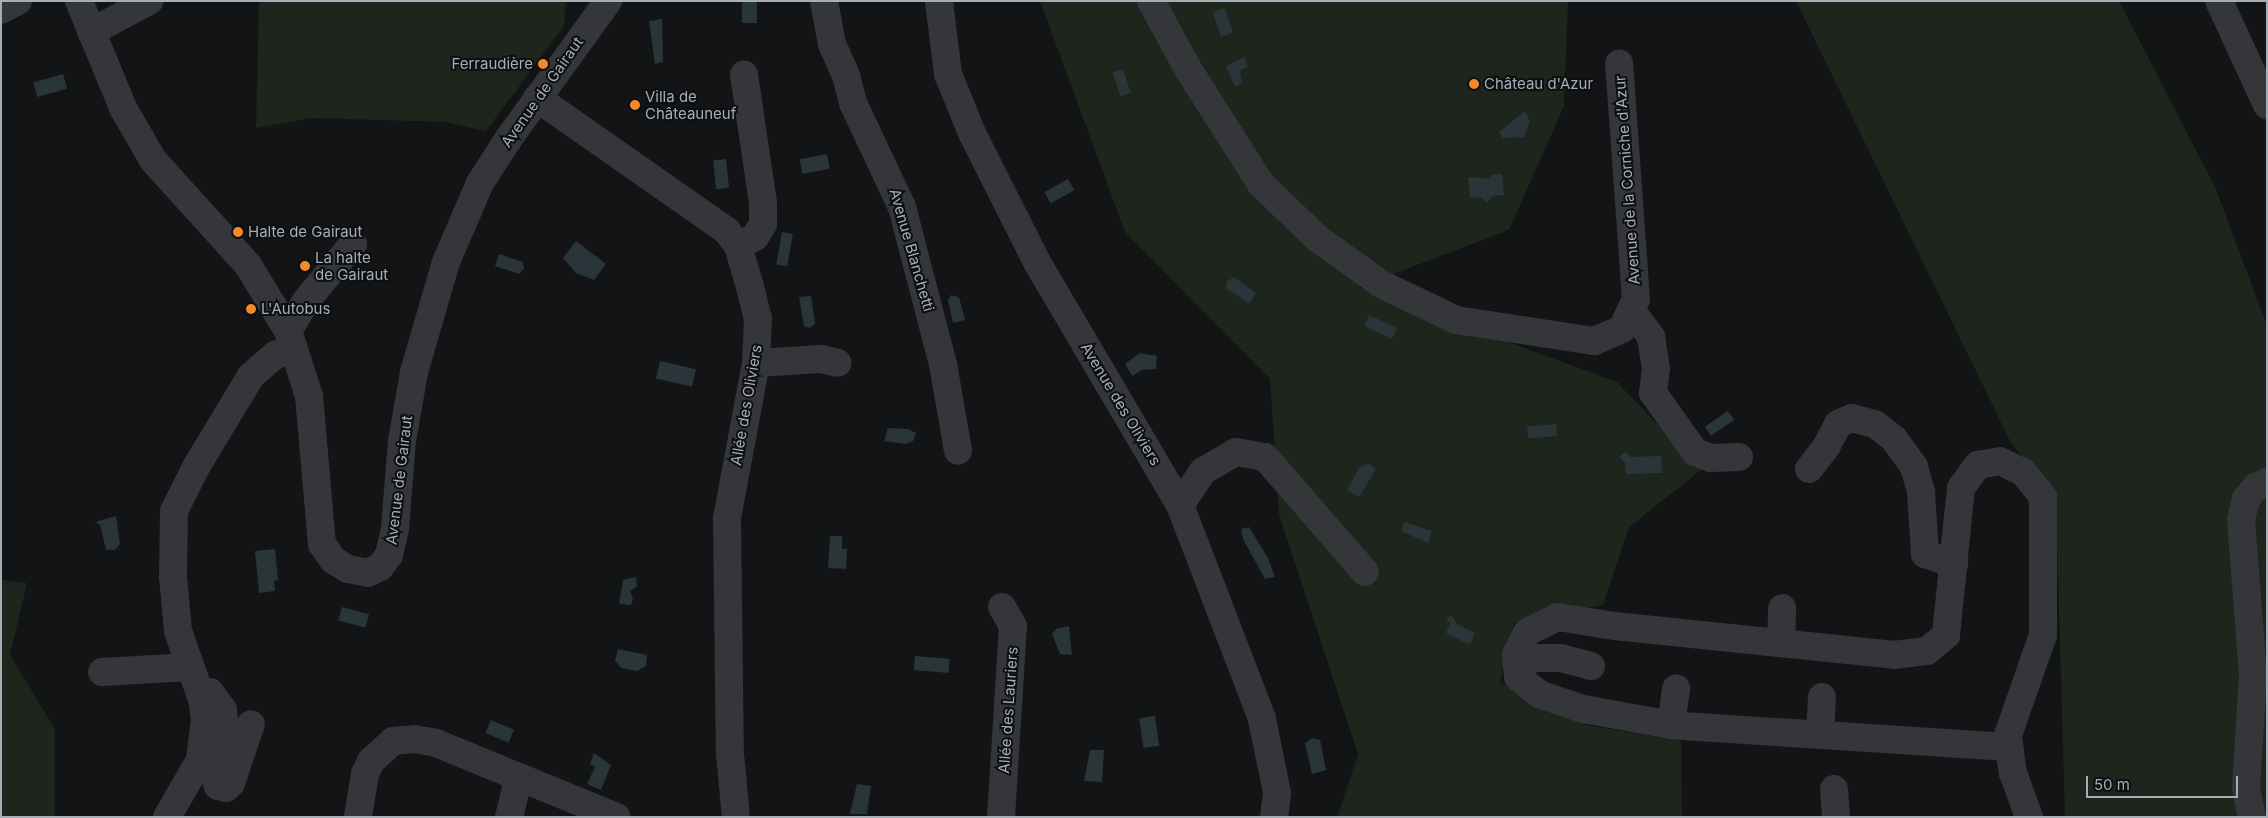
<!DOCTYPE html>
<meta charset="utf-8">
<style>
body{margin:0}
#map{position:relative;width:2268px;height:818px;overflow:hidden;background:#131415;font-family:Inter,sans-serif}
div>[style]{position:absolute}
.green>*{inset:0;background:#1e251d}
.water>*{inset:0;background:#293539;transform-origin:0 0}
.minor>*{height:28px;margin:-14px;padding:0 14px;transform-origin:14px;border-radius:14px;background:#34363a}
.dots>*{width:14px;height:14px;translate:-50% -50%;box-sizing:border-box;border:2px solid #0e0f10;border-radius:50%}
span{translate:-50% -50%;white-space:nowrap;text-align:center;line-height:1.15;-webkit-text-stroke:4px #0e0f10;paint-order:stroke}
.poi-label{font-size:15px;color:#a5adb6}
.right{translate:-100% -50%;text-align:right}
.left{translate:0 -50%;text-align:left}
.street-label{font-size:15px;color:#a5adb6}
.frame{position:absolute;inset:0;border:2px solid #a5adb6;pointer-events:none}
.scale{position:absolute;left:2086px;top:776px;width:152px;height:22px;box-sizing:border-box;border:2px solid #a5adb6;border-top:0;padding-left:6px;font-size:15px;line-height:18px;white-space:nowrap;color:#a5adb6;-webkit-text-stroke:4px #0e0f10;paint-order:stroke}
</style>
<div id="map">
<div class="green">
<div style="clip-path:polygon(259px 1px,566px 1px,564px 26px,486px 131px,445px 122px,313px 118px,256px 128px)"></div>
<div style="clip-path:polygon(1040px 1px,1568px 1px,1564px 106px,1509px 230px,1359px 287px,1617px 382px,1701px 470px,1629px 527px,1603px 605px,1514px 623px,1500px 682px,1587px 725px,1681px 741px,1682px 817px,1337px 817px,1358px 754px,1279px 515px,1270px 379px,1125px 232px)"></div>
<div style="clip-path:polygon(1796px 1px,2119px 1px,2216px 189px,2267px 326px,2267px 817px,2065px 817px,2056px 505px,2009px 439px)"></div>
<div style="clip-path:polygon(1px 580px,27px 583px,10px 655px,55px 729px,55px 817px,1px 817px)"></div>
</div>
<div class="water">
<div style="left:742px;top:1px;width:15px;height:22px"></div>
<div style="left:1225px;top:8px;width:26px;height:13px;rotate:72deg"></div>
<div style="clip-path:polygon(662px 19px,663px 62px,655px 64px,649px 21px)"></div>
<div style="clip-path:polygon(1244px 57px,1248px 67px,1240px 70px,1242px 83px,1235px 87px,1226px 66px)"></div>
<div style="left:1123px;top:69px;width:25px;height:11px;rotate:72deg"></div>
<div style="left:63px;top:74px;width:15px;height:31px;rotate:74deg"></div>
<div style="clip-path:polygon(1525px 111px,1530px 121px,1524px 137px,1503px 138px,1499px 132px)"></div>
<div style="left:827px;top:154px;width:15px;height:28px;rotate:79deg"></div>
<div style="left:726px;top:159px;width:29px;height:13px;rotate:84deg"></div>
<div style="clip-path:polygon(1502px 174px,1504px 195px,1493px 196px,1487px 203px,1481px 197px,1470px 198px,1468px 177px,1491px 179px,1491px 175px)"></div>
<div style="left:1068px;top:179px;width:13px;height:27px;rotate:61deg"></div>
<div style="left:782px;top:232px;width:11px;height:33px;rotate:10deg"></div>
<div style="clip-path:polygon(576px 241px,606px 264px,594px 280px,576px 273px,563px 258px)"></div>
<div style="clip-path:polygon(499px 254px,523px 262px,524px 269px,519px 274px,495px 266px)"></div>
<div style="clip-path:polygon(1234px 277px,1256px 293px,1249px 304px,1226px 288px,1227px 281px)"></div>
<div style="clip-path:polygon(951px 295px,959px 297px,965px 320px,953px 323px,948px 300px)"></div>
<div style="clip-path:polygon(811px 296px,815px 324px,810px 328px,804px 326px,799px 297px)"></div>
<div style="left:1369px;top:315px;width:31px;height:12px;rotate:25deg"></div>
<div style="clip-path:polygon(1140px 353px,1157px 356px,1156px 369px,1142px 370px,1132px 376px,1125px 364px)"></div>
<div style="left:660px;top:361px;width:37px;height:18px;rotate:13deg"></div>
<div style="left:1728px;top:411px;width:11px;height:28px;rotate:56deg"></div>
<div style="left:1556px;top:424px;width:12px;height:29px;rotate:85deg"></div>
<div style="clip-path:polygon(888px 428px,908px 429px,916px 433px,913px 441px,906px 444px,884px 441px)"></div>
<div style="clip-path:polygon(1625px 452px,1630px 457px,1661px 456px,1662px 473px,1626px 474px,1625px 463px,1619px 457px)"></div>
<div style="clip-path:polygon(1369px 463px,1376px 469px,1359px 497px,1347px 490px,1359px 468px)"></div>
<div style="clip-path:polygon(116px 516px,120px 544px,115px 550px,106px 550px,100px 525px,95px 522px)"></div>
<div style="clip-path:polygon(1404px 522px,1432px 531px,1428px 543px,1401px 531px)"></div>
<div style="clip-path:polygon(1249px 527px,1268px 558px,1275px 577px,1265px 579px,1243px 539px,1241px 529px)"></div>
<div style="clip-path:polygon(830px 536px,842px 536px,842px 549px,847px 549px,846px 569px,828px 568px)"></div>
<div style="clip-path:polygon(275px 549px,278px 580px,274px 581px,275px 591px,259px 593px,255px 551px)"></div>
<div style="clip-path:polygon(636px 577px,637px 586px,630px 591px,633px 599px,631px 605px,619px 604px,623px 580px)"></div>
<div style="left:342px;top:607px;width:28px;height:14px;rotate:15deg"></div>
<div style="clip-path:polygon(1452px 615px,1457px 624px,1475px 633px,1470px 645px,1446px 633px,1450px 624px,1446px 618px)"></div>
<div style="clip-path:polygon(1069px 626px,1072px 655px,1060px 654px,1052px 634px,1056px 629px)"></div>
<div style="clip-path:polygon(618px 649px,647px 655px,646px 666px,637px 671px,621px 668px,615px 660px)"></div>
<div style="left:915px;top:656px;width:35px;height:14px;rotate:5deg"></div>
<div style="left:1155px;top:716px;width:30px;height:16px;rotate:82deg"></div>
<div style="left:491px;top:720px;width:25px;height:14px;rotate:23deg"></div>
<div style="clip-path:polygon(1312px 738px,1320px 740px,1326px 770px,1312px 774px,1305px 743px)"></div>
<div style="clip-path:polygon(1090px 750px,1104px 750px,1102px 782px,1084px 781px)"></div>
<div style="clip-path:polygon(594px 753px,611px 765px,601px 790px,587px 784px,595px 767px,590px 764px)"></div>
<div style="clip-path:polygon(857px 784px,871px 786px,867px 814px,850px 814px)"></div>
</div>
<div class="minor">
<div style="left:79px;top:1px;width:116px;rotate:67.6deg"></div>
<div style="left:123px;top:108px;width:60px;rotate:60deg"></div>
<div style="left:153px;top:160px;width:142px;rotate:47.9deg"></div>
<div style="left:248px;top:265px;width:77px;rotate:58.8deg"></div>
<div style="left:288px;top:331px;width:68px;rotate:72.1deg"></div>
<div style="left:309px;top:396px;width:149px;rotate:85deg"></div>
<div style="left:322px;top:544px;width:19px;rotate:55deg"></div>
<div style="left:333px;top:560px;width:17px;rotate:31deg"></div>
<div style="left:348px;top:569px;width:20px;rotate:11deg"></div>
<div style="left:368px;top:573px;width:13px;rotate:-27deg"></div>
<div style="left:380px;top:567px;width:15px;rotate:-53deg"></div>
<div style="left:389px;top:555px;width:27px;rotate:-77deg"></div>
<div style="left:395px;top:529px;width:88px;rotate:-85.5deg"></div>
<div style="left:402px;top:441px;width:70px;rotate:-80.1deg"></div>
<div style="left:414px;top:372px;width:115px;rotate:-73.8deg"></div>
<div style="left:446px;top:262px;width:86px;rotate:-66.7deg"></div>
<div style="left:480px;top:183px;width:54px;rotate:-57.2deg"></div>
<div style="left:509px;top:138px;width:169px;rotate:-54.1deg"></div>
<div style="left:824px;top:1px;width:44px;rotate:79.5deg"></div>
<div style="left:832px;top:44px;width:35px;rotate:66deg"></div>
<div style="left:846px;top:76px;width:28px;rotate:75deg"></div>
<div style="left:853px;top:103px;width:115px;rotate:64.8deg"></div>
<div style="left:902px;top:207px;width:162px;rotate:75.4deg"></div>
<div style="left:943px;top:364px;width:88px;rotate:80.2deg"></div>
<div style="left:939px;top:1px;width:74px;rotate:83deg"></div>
<div style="left:948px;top:74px;width:64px;rotate:67.9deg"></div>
<div style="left:972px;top:133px;width:147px;rotate:63.3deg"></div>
<div style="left:1038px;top:264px;width:280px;rotate:59.5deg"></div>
<div style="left:1180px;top:505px;width:229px;rotate:69deg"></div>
<div style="left:1262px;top:719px;width:76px;rotate:78.5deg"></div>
<div style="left:1277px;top:793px;width:24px;rotate:97deg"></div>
<div style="left:1151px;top:1px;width:77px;rotate:61.4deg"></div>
<div style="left:1188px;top:69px;width:136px;rotate:57.6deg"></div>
<div style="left:1261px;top:184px;width:78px;rotate:44deg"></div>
<div style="left:1317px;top:238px;width:79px;rotate:35.7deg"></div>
<div style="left:1381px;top:284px;width:83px;rotate:25.6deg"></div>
<div style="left:1456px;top:320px;width:140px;rotate:8.7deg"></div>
<div style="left:1594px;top:341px;width:30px;rotate:-23deg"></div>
<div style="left:1622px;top:329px;width:33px;rotate:-65deg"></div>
<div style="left:1636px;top:299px;width:236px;rotate:-94.1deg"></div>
<div style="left:2219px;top:1px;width:115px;rotate:65.2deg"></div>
<div style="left:1px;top:10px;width:19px;rotate:-28deg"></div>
<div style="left:91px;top:32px;width:66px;rotate:-28.1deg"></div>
<div style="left:537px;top:98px;width:232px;rotate:35deg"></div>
<div style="left:727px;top:231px;width:19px;rotate:54deg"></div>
<div style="left:738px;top:246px;width:43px;rotate:73.7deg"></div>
<div style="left:750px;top:287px;width:32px;rotate:76deg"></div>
<div style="left:758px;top:318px;width:45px;rotate:92.5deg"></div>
<div style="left:756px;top:363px;width:158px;rotate:100.6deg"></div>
<div style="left:727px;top:518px;width:236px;rotate:89.3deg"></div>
<div style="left:730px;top:754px;width:63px;rotate:84.6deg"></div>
<div style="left:738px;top:246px;width:19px;rotate:-28deg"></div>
<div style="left:755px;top:237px;width:15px;rotate:-58deg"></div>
<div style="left:763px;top:224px;width:21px;rotate:-90deg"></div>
<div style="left:763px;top:203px;width:130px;rotate:-98.4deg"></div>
<div style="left:1631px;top:310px;width:34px;rotate:53deg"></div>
<div style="left:1651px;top:337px;width:31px;rotate:81deg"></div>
<div style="left:1656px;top:368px;width:25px;rotate:97deg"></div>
<div style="left:1653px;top:393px;width:72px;rotate:54.6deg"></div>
<div style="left:1695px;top:452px;width:17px;rotate:21deg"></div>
<div style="left:1711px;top:458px;width:28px;rotate:-2deg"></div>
<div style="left:288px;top:331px;width:35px;rotate:-59deg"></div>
<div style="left:306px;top:301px;width:74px;rotate:-50.5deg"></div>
<div style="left:756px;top:363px;width:65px;rotate:-3.5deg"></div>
<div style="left:821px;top:359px;width:17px;rotate:13deg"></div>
<div style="left:1809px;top:469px;width:28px;rotate:-52deg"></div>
<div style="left:1826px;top:447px;width:26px;rotate:-62deg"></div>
<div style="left:1838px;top:424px;width:15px;rotate:-23deg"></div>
<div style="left:1852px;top:418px;width:24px;rotate:15deg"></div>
<div style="left:1875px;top:424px;width:24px;rotate:38deg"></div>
<div style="left:1894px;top:439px;width:34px;rotate:54deg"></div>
<div style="left:1914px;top:467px;width:26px;rotate:74deg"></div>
<div style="left:1921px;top:492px;width:62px;rotate:86.3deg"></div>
<div style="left:1925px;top:554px;width:31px;rotate:19deg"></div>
<div style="left:1180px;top:505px;width:41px;rotate:-55.9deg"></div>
<div style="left:1203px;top:471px;width:38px;rotate:-30deg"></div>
<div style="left:1236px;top:452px;width:29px;rotate:10deg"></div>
<div style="left:1265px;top:457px;width:152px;rotate:49deg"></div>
<div style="left:1781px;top:643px;width:35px;rotate:-88deg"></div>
<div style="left:1517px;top:665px;width:19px;rotate:-21deg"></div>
<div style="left:1535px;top:658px;width:26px"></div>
<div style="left:1561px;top:658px;width:31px;rotate:15deg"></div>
<div style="left:102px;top:672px;width:87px;rotate:-3.3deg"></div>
<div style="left:210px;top:692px;width:22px;rotate:54deg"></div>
<div style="left:223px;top:710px;width:22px;rotate:85deg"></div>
<div style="left:225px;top:732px;width:49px;rotate:100.6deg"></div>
<div style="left:216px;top:780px;width:6px;rotate:72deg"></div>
<div style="left:218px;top:786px;width:8px;rotate:14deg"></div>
<div style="left:226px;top:788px;width:7px;rotate:-45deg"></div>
<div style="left:231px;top:783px;width:62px;rotate:-71.3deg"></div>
<div style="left:1671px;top:725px;width:37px;rotate:-82deg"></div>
<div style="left:1820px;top:735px;width:38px;rotate:-87deg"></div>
<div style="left:2008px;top:747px;width:338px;rotate:-176.3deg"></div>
<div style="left:1671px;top:725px;width:89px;rotate:-169.7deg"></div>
<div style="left:1583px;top:709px;width:46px;rotate:-161.2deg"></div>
<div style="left:1539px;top:694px;width:27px;rotate:-141deg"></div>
<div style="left:1518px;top:677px;width:22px;rotate:-95deg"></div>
<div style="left:1516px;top:655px;width:25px;rotate:-64deg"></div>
<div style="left:1527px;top:632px;width:34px;rotate:-26deg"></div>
<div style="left:1558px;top:617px;width:58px;rotate:9deg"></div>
<div style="left:1615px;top:626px;width:281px;rotate:5.9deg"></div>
<div style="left:1894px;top:655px;width:33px;rotate:-7deg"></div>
<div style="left:1927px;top:651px;width:25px;rotate:-40deg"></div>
<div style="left:1946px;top:635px;width:148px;rotate:-84.2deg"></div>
<div style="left:1961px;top:488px;width:29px;rotate:-54deg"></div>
<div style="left:1978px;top:465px;width:22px;rotate:-10deg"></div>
<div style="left:2000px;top:461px;width:25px;rotate:26deg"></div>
<div style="left:2023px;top:472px;width:32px;rotate:51deg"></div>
<div style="left:2043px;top:497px;width:138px;rotate:90deg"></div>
<div style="left:2043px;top:635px;width:106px;rotate:109.3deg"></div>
<div style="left:2008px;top:735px;width:38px;rotate:83deg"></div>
<div style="left:2013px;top:773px;width:47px;rotate:70deg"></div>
<div style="left:1834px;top:789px;width:28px;rotate:86deg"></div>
<div style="left:167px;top:817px;width:66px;rotate:-59.9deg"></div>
<div style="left:200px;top:760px;width:38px;rotate:-83deg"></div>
<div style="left:205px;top:722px;width:20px;rotate:-96deg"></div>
<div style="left:203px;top:702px;width:75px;rotate:-109.4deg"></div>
<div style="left:178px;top:631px;width:55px;rotate:-95.2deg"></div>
<div style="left:173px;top:576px;width:65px;rotate:-89.1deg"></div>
<div style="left:174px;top:511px;width:49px;rotate:-63.4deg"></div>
<div style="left:196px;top:467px;width:106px;rotate:-58.9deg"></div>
<div style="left:251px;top:376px;width:32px;rotate:-41deg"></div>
<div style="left:275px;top:355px;width:20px;rotate:-20deg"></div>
<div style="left:358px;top:817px;width:44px;rotate:-80.8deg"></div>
<div style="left:365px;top:774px;width:14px;rotate:-65deg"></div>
<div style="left:371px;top:761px;width:30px;rotate:-42deg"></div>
<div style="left:393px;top:741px;width:21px;rotate:-5deg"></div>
<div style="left:414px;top:739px;width:22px;rotate:10deg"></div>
<div style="left:436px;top:743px;width:195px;rotate:22.3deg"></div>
<div style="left:509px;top:817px;width:41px;rotate:-76deg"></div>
<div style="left:1001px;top:817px;width:191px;rotate:-86.4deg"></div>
<div style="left:1013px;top:626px;width:22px;rotate:-120deg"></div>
<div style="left:2252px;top:817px;width:29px;rotate:-102deg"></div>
<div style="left:2246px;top:789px;width:114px;rotate:-86.5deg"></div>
<div style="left:2253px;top:675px;width:155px;rotate:-94.4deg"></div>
<div style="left:2241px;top:520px;width:22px;rotate:-77deg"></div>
<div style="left:2246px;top:499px;width:16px;rotate:-50deg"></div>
<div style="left:2256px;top:487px;width:12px;rotate:-24deg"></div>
</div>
<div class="dots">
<div style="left:543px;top:64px;background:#f4892c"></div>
<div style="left:1474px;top:84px;background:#f4892c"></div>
<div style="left:635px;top:105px;background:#f4892c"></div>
<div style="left:238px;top:232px;background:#f4892c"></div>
<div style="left:305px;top:266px;background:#f4892c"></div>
<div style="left:251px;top:309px;background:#f4892c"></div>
</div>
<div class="poi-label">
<span class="right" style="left:533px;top:64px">Ferraudière</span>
<span class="left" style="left:1484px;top:84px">Château d'Azur</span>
<span class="left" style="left:645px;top:105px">Villa de<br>Châteauneuf</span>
<span class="left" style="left:248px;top:232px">Halte de Gairaut</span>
<span class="left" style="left:315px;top:266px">La halte<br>de Gairaut</span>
<span class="left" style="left:261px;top:309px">L'Autobus</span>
</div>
<div class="street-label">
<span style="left:542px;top:92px;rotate:-55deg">Avenue de Gairaut</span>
<span style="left:1627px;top:180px;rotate:-94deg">Avenue de la Corniche d'Azur</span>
<span style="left:912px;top:250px;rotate:74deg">Avenue Blanchetti</span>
<span style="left:1121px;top:404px;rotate:59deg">Avenue des Oliviers</span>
<span style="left:746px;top:405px;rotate:-80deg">Allée des Oliviers</span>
<span style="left:399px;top:480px;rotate:-83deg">Avenue de Gairaut</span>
<span style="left:1008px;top:710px;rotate:-86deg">Allée des Lauriers</span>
</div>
<div class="frame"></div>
<div class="scale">50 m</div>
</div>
